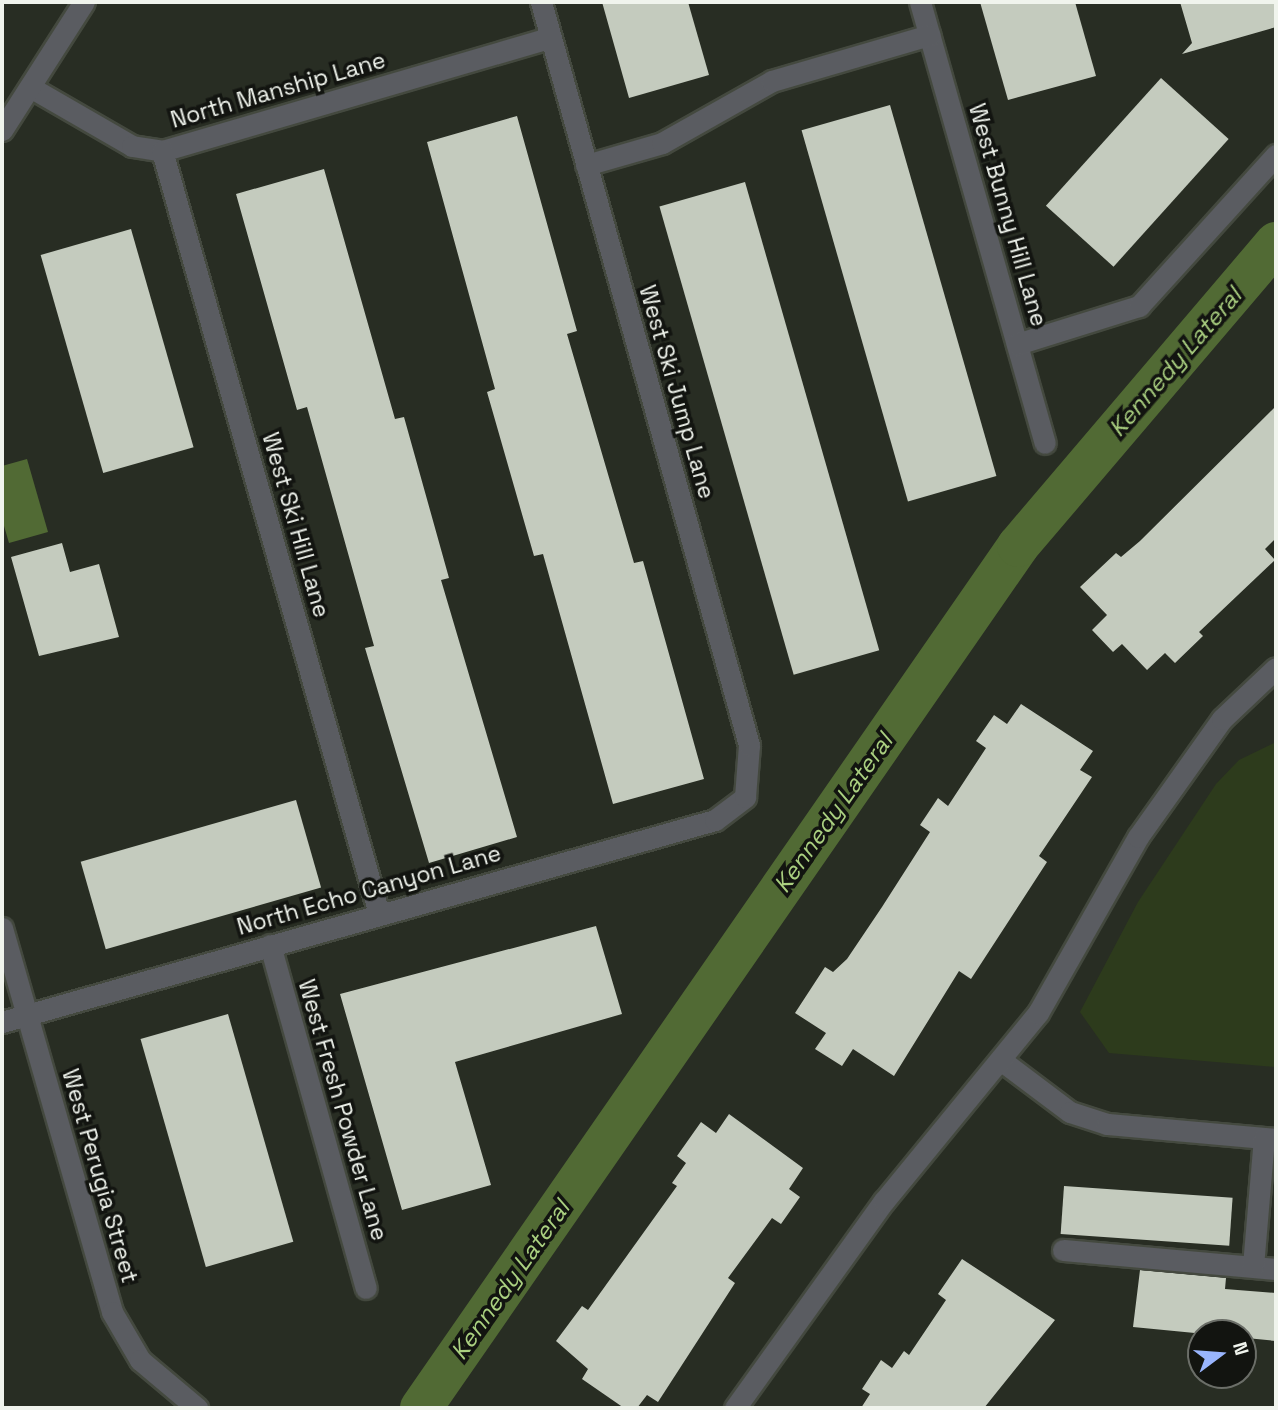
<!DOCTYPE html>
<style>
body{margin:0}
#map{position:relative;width:1278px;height:1410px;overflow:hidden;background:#282d23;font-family:"Space Grotesk",sans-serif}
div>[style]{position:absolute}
.green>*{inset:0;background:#2d3b1c}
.water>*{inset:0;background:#516a34}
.canal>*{height:42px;margin:-21px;padding:0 21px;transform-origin:21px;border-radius:21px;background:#516a34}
.building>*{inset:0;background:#c4cbbe;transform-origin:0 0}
.roads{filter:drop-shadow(2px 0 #44493f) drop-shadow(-2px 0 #44493f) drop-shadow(0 2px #44493f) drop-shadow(0 -2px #44493f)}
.minor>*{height:21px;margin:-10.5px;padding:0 10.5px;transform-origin:10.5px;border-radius:10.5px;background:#5a5c61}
span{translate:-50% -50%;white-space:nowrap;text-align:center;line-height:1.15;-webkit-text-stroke:7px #121410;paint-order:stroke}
.street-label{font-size:23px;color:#f0f4ed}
.water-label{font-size:24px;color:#aad080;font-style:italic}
.frame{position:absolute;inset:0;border:4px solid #f0f4ed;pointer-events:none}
.north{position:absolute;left:1187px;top:1319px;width:70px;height:70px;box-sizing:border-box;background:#121410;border:2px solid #6b6e68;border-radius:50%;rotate:74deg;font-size:19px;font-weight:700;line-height:28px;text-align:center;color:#f0f4ed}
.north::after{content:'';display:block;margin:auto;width:24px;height:32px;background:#99b5fd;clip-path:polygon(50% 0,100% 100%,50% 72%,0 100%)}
</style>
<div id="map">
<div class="green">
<div style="clip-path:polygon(1276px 742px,1276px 1067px,1109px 1053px,1080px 1012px,1138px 902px,1216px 784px,1239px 760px)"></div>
</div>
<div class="water">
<div style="clip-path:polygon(27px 459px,48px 532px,9px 543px,2px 519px,2px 466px)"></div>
</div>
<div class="canal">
<div style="left:421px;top:1408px;width:1049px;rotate:-55.29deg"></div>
<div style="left:1018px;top:546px;width:398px;rotate:-49.6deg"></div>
</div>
<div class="building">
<div style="clip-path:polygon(602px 2px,688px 2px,709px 75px,629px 98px)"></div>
<div style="clip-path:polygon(980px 2px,1075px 2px,1096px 76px,1008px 100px)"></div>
<div style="clip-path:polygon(1180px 2px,1276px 2px,1276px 27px,1182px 54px,1192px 43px)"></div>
<div style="left:1161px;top:78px;width:91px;height:172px;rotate:42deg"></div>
<div style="left:890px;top:105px;width:386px;height:92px;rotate:74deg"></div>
<div style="clip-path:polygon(517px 116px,577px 331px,567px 334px,634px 563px,643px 561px,704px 779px,613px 804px,543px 554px,534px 556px,487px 392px,495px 389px,427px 142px)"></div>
<div style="clip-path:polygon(324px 169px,395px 419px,404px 417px,449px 578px,441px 580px,517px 837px,429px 863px,365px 648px,374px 646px,307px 407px,297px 410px,236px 194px)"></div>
<div style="left:745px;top:182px;width:487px;height:89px;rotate:74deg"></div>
<div style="left:131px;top:229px;width:227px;height:94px;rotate:74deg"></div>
<div style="clip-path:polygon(1276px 406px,1276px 538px,1265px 549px,1275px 560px,1199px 632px,1203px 636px,1175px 663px,1165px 653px,1147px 670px,1122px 644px,1113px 652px,1092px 630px,1107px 615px,1080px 587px,1116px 553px,1121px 557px,1140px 541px)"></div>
<div style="clip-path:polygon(62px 543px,70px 572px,99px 564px,119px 637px,39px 656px,11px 557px)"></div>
<div style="clip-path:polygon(1021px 704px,1093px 751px,1080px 770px,1092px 777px,1039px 856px,1047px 862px,971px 979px,959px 971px,894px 1076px,853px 1049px,842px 1066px,815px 1049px,826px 1033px,795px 1013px,825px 967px,833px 972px,847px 959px,882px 907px,930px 832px,920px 825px,938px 798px,948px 806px,986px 748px,976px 741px,994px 715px,1007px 724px)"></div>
<div style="left:296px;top:800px;width:91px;height:224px;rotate:74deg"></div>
<div style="clip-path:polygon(596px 926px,622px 1014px,455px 1062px,491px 1185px,402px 1210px,340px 994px)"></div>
<div style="left:228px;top:1014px;width:237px;height:91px;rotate:74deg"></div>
<div style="clip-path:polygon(729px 1114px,803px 1168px,789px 1189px,800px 1197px,781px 1224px,772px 1218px,728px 1278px,735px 1283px,658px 1402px,647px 1395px,637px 1408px,624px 1408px,582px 1379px,588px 1369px,556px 1341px,582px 1306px,588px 1310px,677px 1186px,672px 1183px,686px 1163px,677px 1156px,701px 1122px,716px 1133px)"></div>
<div style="left:1064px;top:1186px;width:169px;height:48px;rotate:4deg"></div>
<div style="clip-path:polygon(962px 1259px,1055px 1320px,984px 1408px,861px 1408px,870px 1394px,862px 1389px,881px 1360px,892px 1368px,904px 1351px,909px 1355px,946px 1300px,938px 1294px)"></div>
<div style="clip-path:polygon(1140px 1270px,1226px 1278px,1225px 1289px,1276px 1293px,1276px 1341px,1133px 1327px)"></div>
</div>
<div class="roads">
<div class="minor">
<div style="left:920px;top:2px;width:458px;rotate:74.2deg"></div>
<div style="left:30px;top:87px;width:118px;rotate:30deg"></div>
<div style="left:132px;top:146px;width:30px;rotate:9deg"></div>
<div style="left:162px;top:151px;width:405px;rotate:-16.3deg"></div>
<div style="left:2px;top:130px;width:152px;rotate:-57.4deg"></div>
<div style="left:162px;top:151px;width:793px;rotate:74.12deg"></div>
<div style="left:586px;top:165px;width:79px;rotate:-16.1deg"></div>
<div style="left:662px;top:143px;width:126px;rotate:-29.4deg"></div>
<div style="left:772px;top:81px;width:164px;rotate:-16.3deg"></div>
<div style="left:1017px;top:344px;width:128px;rotate:-17.3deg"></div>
<div style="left:1139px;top:306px;width:204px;rotate:-47.8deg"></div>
<div style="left:2px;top:928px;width:399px;rotate:74deg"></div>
<div style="left:112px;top:1312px;width:56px;rotate:59.7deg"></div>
<div style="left:140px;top:1360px;width:75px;rotate:40.1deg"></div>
<div style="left:270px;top:945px;width:356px;rotate:74.4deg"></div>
<div style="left:2px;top:1022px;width:741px;rotate:-15.82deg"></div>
<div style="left:715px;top:820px;width:38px;rotate:-37deg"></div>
<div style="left:745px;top:797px;width:52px;rotate:-85.6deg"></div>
<div style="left:749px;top:745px;width:772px;rotate:-105.64deg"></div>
<div style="left:1002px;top:1061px;width:85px;rotate:36.9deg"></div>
<div style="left:1070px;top:1112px;width:39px;rotate:18deg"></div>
<div style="left:1107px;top:1124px;width:170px;rotate:5.1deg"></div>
<div style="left:1063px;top:1250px;width:214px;rotate:5.1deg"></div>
<div style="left:1253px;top:1266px;width:128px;rotate:-85.1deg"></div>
<div style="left:735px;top:1408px;width:255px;rotate:-54.3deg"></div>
<div style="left:884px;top:1201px;width:243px;rotate:-50.7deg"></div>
<div style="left:1038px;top:1013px;width:202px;rotate:-60.4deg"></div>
<div style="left:1138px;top:837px;width:145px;rotate:-54.6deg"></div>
<div style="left:1222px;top:719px;width:74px;rotate:-43.4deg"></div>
</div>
</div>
<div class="street-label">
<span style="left:278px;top:90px;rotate:-16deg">North Manship Lane</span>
<span style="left:1008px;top:215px;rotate:74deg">West Bunny Hill Lane</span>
<span style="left:677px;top:392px;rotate:74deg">West Ski Jump Lane</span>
<span style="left:296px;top:525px;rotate:74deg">West Ski Hill Lane</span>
<span style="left:369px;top:890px;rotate:-16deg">North Echo Canyon Lane</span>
<span style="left:343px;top:1110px;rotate:74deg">West Fresh Powder Lane</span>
<span style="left:100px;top:1176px;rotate:74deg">West Perugia Street</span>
</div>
<div class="water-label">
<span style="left:1175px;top:362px;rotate:-49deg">Kennedy Lateral</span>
<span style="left:833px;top:813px;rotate:-55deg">Kennedy Lateral</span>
<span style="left:510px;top:1280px;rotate:-55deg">Kennedy Lateral</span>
</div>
<div class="frame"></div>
<div class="north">N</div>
</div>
